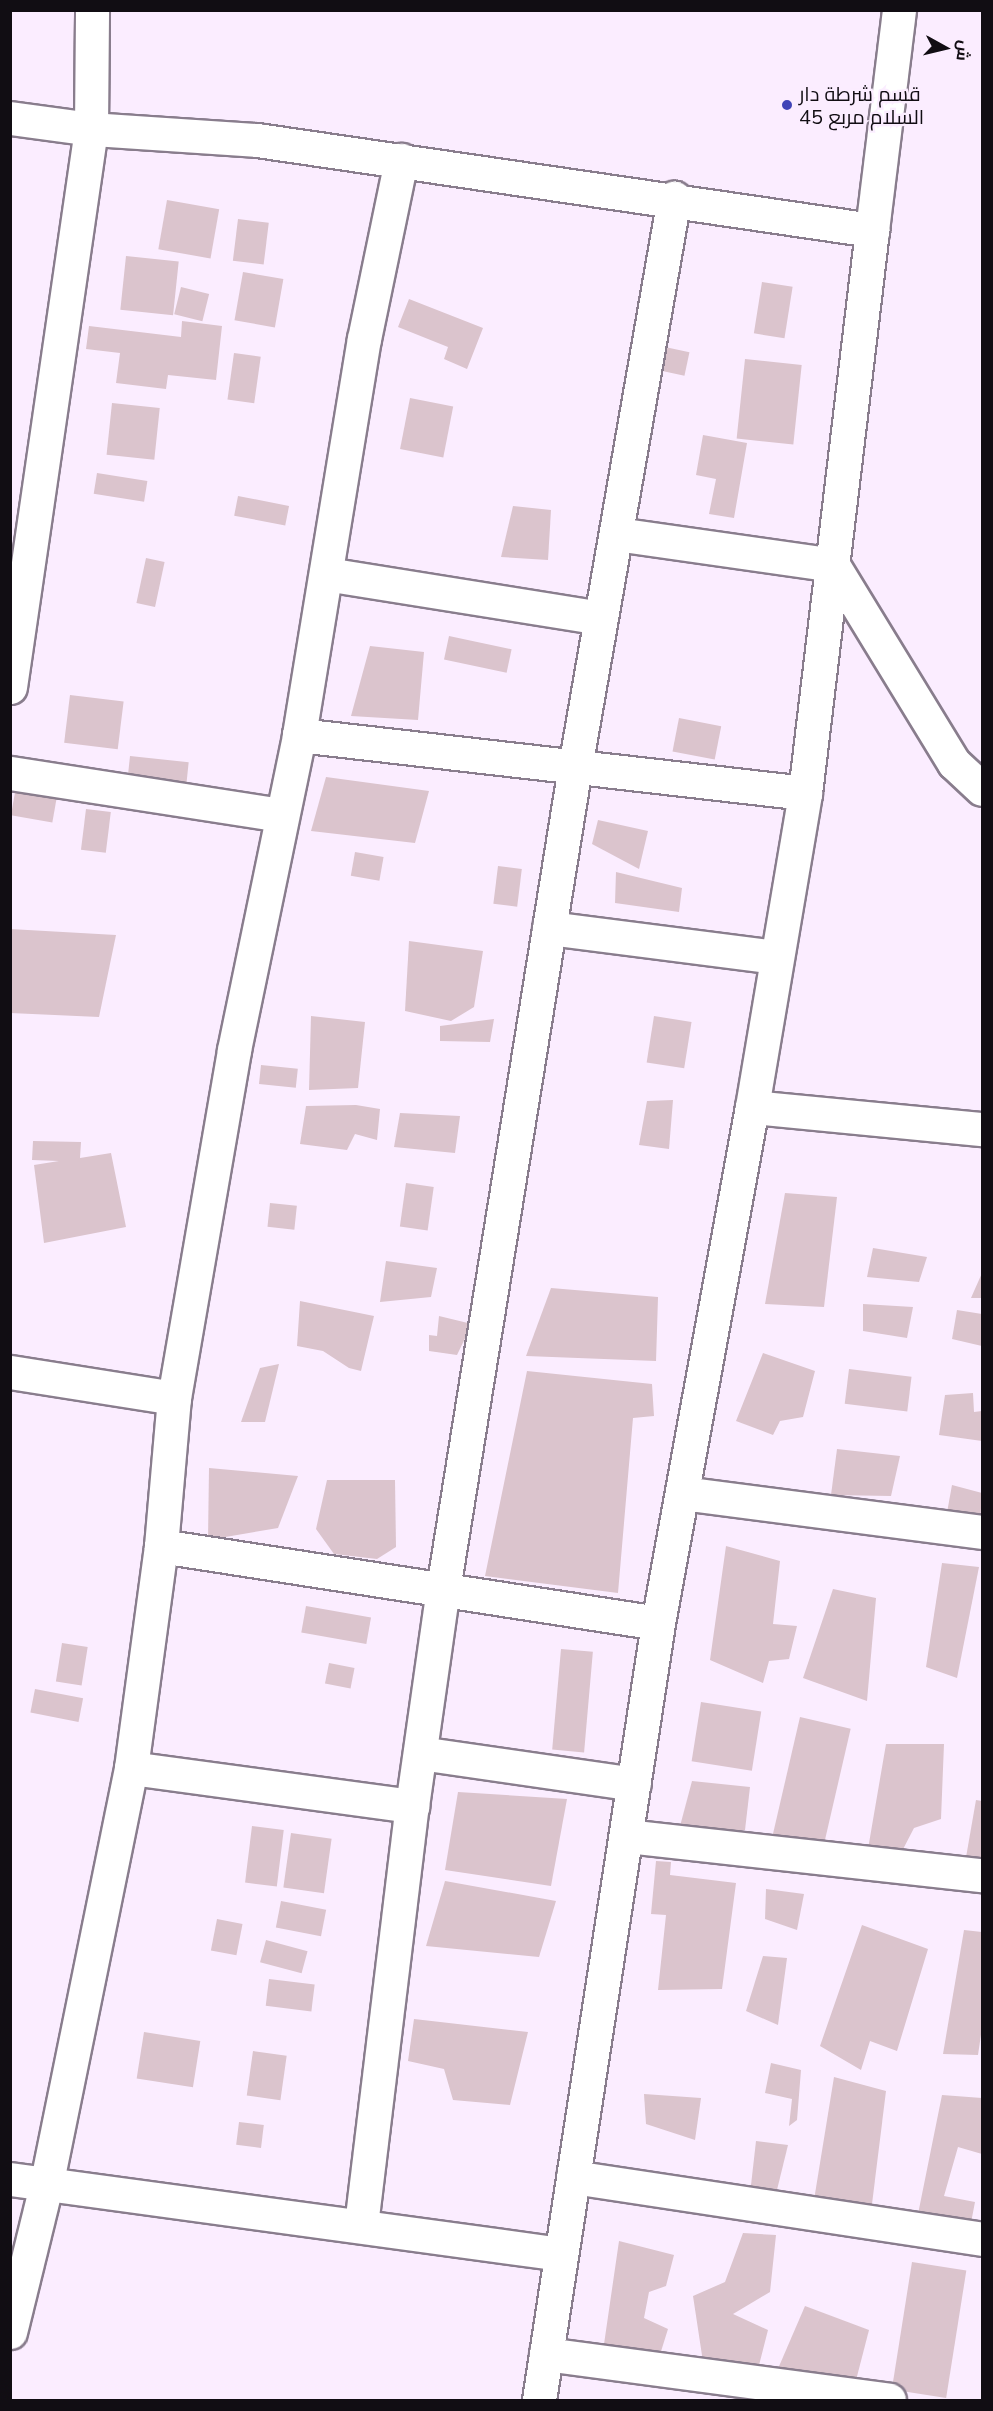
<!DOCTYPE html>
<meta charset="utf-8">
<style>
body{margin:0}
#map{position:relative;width:993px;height:2411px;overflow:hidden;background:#fbedff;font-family:"Nunito Sans",Cairo,sans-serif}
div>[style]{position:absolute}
.building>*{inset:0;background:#dbc4cd;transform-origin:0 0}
.roads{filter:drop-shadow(2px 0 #897d8d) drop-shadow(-2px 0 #897d8d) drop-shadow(0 2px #897d8d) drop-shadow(0 -2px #897d8d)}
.minor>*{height:33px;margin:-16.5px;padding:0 16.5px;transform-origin:16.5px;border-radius:16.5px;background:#fff}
.dots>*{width:16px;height:16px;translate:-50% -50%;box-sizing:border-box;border:3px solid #fbedff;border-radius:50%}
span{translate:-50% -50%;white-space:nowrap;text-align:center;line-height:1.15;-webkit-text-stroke:4.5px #fbedff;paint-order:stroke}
.poi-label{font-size:20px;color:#110d13}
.left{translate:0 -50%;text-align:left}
.frame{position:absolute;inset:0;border:12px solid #110d13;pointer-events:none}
.north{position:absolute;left:915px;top:18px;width:60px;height:60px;-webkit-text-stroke:4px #fbedff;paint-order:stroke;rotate:98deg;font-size:16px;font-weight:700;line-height:24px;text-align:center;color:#110d13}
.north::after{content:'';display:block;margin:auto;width:21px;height:27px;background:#110d13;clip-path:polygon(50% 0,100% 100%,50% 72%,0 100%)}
</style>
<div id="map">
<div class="building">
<div style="left:167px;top:200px;width:53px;height:50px;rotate:10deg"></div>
<div style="left:238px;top:219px;width:31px;height:42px;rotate:7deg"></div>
<div style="left:126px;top:256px;width:53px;height:54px;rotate:6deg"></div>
<div style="left:243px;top:272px;width:41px;height:49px;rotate:10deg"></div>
<div style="left:762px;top:282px;width:31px;height:52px;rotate:9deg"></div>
<div style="left:181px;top:287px;width:29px;height:28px;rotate:14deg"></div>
<div style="clip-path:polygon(409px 299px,483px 328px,467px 369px,444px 359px,448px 347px,398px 327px)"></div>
<div style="clip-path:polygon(182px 321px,222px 326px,216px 380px,168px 375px,166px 389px,116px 383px,120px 353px,86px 349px,89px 326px,181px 337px)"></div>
<div style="left:665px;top:347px;width:25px;height:24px;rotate:12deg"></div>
<div style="left:234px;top:353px;width:27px;height:47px;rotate:8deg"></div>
<div style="left:745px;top:359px;width:57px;height:80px;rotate:6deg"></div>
<div style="left:410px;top:398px;width:44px;height:52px;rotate:11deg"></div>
<div style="left:112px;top:403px;width:48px;height:52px;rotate:6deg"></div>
<div style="clip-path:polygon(703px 435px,747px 443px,734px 518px,709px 514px,716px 479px,696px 475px)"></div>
<div style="left:97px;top:473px;width:51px;height:21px;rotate:9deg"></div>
<div style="left:238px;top:496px;width:52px;height:20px;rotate:11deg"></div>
<div style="clip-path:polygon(513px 506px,551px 510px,548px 560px,501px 557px)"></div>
<div style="left:146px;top:558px;width:19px;height:46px;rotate:12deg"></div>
<div style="left:449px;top:636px;width:64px;height:24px;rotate:12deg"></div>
<div style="clip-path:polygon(370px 646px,424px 652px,418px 720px,351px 716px)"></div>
<div style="left:70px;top:695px;width:54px;height:48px;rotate:7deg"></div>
<div style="left:679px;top:718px;width:43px;height:34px;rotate:11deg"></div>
<div style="left:130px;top:756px;width:59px;height:26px;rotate:6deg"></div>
<div style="left:20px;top:764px;width:42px;height:52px;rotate:10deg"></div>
<div style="clip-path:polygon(326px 777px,429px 791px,415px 843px,311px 831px)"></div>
<div style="left:86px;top:809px;width:25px;height:41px;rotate:7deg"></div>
<div style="clip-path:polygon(598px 820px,648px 831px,639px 869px,592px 844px)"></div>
<div style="left:355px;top:852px;width:29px;height:24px;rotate:10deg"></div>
<div style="left:498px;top:866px;width:24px;height:38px;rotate:7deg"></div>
<div style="clip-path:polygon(616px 872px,682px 888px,679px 912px,615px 903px)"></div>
<div style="clip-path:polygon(10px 929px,116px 935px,99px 1017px,10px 1013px)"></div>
<div style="clip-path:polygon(409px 941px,483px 951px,474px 1007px,451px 1021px,405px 1011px)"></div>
<div style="clip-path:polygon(311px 1016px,365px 1022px,358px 1088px,309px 1090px)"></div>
<div style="left:654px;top:1016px;width:38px;height:47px;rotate:9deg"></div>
<div style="clip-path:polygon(494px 1019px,490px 1042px,440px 1041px,440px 1026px)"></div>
<div style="left:261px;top:1065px;width:37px;height:19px;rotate:6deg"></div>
<div style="clip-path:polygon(673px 1100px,669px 1149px,639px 1145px,647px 1101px)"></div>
<div style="clip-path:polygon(356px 1105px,380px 1109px,377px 1140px,355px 1134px,347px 1150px,300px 1144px,306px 1106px)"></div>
<div style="clip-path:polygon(400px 1113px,460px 1116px,455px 1153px,394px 1147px)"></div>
<div style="clip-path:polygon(33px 1141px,81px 1142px,80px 1158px,111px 1153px,126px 1227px,44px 1243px,34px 1165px,59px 1161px,32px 1160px)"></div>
<div style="left:406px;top:1183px;width:28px;height:44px;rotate:8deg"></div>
<div style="clip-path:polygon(785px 1193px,837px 1197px,824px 1307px,765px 1304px)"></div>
<div style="left:270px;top:1203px;width:27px;height:24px;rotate:6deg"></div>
<div style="clip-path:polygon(873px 1248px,927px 1257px,919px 1282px,867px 1277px)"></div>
<div style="clip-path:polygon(386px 1261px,437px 1268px,431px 1297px,380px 1302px)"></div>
<div style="clip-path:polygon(982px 1273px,982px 1298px,971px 1298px)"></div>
<div style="clip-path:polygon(551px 1288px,658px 1297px,656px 1361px,526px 1356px)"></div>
<div style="clip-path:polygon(300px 1301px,374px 1316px,361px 1371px,349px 1368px,323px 1351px,297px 1346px)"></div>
<div style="clip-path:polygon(863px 1304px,913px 1307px,907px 1338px,863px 1331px)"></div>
<div style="clip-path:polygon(957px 1310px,982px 1314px,982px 1346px,952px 1339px)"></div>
<div style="clip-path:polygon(439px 1316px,472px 1324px,457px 1355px,429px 1351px,429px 1335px,437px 1336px)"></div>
<div style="clip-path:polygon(763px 1353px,815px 1371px,803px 1417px,780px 1421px,773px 1435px,736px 1421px)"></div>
<div style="clip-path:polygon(279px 1364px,265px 1422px,241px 1422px,260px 1368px)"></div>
<div style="left:849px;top:1369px;width:63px;height:35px;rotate:7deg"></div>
<div style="clip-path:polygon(527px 1371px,652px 1384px,654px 1416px,633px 1418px,618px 1593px,485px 1576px)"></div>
<div style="clip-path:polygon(973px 1393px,974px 1412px,982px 1411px,982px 1441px,939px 1435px,945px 1395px)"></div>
<div style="clip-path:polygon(837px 1449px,900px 1456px,891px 1496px,831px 1495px)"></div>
<div style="clip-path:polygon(209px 1468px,298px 1476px,278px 1528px,208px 1540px)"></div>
<div style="clip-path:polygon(327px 1480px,395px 1480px,396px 1547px,377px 1559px,334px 1554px,316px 1529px)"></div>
<div style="clip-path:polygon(952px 1485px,982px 1493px,980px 1523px,946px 1518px)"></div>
<div style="clip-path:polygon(726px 1546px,780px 1561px,773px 1624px,797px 1626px,789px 1659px,769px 1661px,763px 1683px,710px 1660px)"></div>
<div style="clip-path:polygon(942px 1563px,979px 1567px,957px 1678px,926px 1667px)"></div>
<div style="clip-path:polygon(833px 1589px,876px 1598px,867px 1701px,803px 1678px)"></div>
<div style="left:306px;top:1606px;width:66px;height:27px;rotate:10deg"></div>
<div style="left:62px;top:1643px;width:26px;height:39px;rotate:9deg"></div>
<div style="left:561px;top:1649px;width:32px;height:101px;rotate:5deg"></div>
<div style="left:329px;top:1663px;width:26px;height:21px;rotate:11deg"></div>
<div style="left:35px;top:1689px;width:49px;height:24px;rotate:11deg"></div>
<div style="left:701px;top:1702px;width:61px;height:60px;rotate:9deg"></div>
<div style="left:800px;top:1717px;width:52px;height:122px;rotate:13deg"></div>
<div style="clip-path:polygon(886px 1744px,944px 1744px,941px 1819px,914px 1828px,899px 1857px,868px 1849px)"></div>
<div style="clip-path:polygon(692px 1781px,750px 1787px,745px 1830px,679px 1830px)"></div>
<div style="clip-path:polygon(458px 1792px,567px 1799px,551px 1886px,445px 1870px)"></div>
<div style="clip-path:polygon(976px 1800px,982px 1801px,982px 1868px,965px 1863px)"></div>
<div style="left:252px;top:1826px;width:32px;height:57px;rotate:7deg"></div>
<div style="left:291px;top:1833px;width:41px;height:55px;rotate:8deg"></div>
<div style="clip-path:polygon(656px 1861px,671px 1862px,670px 1875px,736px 1883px,722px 1989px,658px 1990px,666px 1915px,651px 1914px)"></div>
<div style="clip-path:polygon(445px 1881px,556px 1901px,539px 1957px,426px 1946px)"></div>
<div style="clip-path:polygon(766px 1889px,804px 1894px,797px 1930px,765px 1919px)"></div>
<div style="left:281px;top:1901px;width:46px;height:27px;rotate:11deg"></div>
<div style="left:217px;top:1919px;width:26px;height:32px;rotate:11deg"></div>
<div style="clip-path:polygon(862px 1925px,928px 1949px,897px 2051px,870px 2041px,861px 2070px,820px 2046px)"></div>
<div style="clip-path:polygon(964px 1930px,982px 1932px,982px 2028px,978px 2055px,943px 2054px)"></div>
<div style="left:266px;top:1940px;width:43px;height:23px;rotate:15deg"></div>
<div style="clip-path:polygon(763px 1956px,787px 1958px,778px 2025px,746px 2011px)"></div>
<div style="left:269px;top:1979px;width:46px;height:27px;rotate:7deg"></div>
<div style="clip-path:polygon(414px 2019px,528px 2032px,510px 2105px,453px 2100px,444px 2069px,408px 2061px)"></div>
<div style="left:144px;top:2032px;width:57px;height:47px;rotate:9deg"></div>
<div style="left:253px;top:2051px;width:34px;height:45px;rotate:8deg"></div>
<div style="clip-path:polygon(771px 2063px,801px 2070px,797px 2120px,789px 2126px,792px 2099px,765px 2093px)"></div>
<div style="clip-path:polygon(834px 2077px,886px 2091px,871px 2212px,814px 2200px)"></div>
<div style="clip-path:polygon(644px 2094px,701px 2098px,695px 2140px,646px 2124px)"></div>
<div style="clip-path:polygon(942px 2095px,982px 2098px,982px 2154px,958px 2147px,944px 2196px,975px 2202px,970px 2228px,917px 2219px)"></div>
<div style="left:239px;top:2122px;width:25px;height:23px;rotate:7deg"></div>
<div style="clip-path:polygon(756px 2141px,788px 2145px,775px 2198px,750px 2194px)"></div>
<div style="clip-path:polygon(743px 2233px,776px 2235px,770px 2292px,733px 2314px,768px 2330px,757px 2373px,703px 2362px,693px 2296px,725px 2282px)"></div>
<div style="clip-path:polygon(619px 2241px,674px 2255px,666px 2286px,649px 2292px,644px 2318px,668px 2329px,658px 2361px,603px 2351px)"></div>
<div style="left:912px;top:2262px;width:55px;height:129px;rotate:9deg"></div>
<div style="clip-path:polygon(805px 2306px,869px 2330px,854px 2388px,777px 2371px)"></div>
</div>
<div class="roads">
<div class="minor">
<div style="left:10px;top:118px;width:82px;rotate:7.7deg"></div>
<div style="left:91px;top:129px;width:119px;rotate:-89.5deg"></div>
<div style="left:616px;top:534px;width:219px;rotate:8.1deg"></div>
<div style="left:833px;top:565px;width:232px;rotate:58.6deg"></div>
<div style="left:954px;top:763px;width:38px;rotate:43deg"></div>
<div style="left:326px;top:574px;width:278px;rotate:9.1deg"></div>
<div style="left:10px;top:687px;width:564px;rotate:-81.74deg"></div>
<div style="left:91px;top:129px;width:166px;rotate:3.8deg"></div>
<div style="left:257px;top:140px;width:622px;rotate:8.33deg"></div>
<div style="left:872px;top:230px;width:222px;rotate:-83deg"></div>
<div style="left:299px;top:735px;width:509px;rotate:6.54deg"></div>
<div style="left:10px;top:773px;width:274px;rotate:8.8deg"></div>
<div style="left:549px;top:928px;width:229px;rotate:7.3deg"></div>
<div style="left:752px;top:1107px;width:318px;rotate:-80.4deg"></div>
<div style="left:805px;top:793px;width:567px;rotate:-83.21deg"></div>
<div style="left:10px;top:1372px;width:166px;rotate:9deg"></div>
<div style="left:682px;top:1493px;width:303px;rotate:7.4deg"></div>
<div style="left:161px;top:1546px;width:503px;rotate:8.81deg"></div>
<div style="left:420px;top:1753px;width:216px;rotate:8.2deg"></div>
<div style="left:131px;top:1768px;width:284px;rotate:7.7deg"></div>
<div style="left:626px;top:1836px;width:358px;rotate:6.3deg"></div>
<div style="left:573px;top:2177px;width:414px;rotate:8.6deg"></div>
<div style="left:10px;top:2179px;width:556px;rotate:7.75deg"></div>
<div style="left:361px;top:2225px;width:422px;rotate:-83.1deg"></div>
<div style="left:412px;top:1806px;width:219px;rotate:-81.9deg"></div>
<div style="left:443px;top:1589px;width:833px;rotate:-80.88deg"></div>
<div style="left:575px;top:767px;width:578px;rotate:-80.13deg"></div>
<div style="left:10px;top:2332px;width:155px;rotate:-76.2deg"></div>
<div style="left:47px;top:2181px;width:421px;rotate:-78.5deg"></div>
<div style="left:131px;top:1768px;width:224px;rotate:-82.3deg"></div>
<div style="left:161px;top:1546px;width:149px;rotate:-85deg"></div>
<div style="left:174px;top:1398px;width:353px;rotate:-80.2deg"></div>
<div style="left:234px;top:1050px;width:322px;rotate:-78.3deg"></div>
<div style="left:299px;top:735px;width:401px;rotate:-80.7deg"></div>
<div style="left:364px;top:339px;width:183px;rotate:-78.3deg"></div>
<div style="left:546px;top:2354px;width:346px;rotate:7.6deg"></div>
<div style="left:539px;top:2400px;width:786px;rotate:-81.29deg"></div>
<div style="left:658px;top:1623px;width:524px;rotate:-79.68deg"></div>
<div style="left:752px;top:1107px;width:231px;rotate:5.5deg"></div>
</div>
</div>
<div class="dots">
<div style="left:787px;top:105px;background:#3f43b7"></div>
</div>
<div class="poi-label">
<span class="left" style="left:799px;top:106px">قسم شرطة دار<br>السلام مربع 45</span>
</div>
<div class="frame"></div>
<div class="north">ش</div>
</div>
